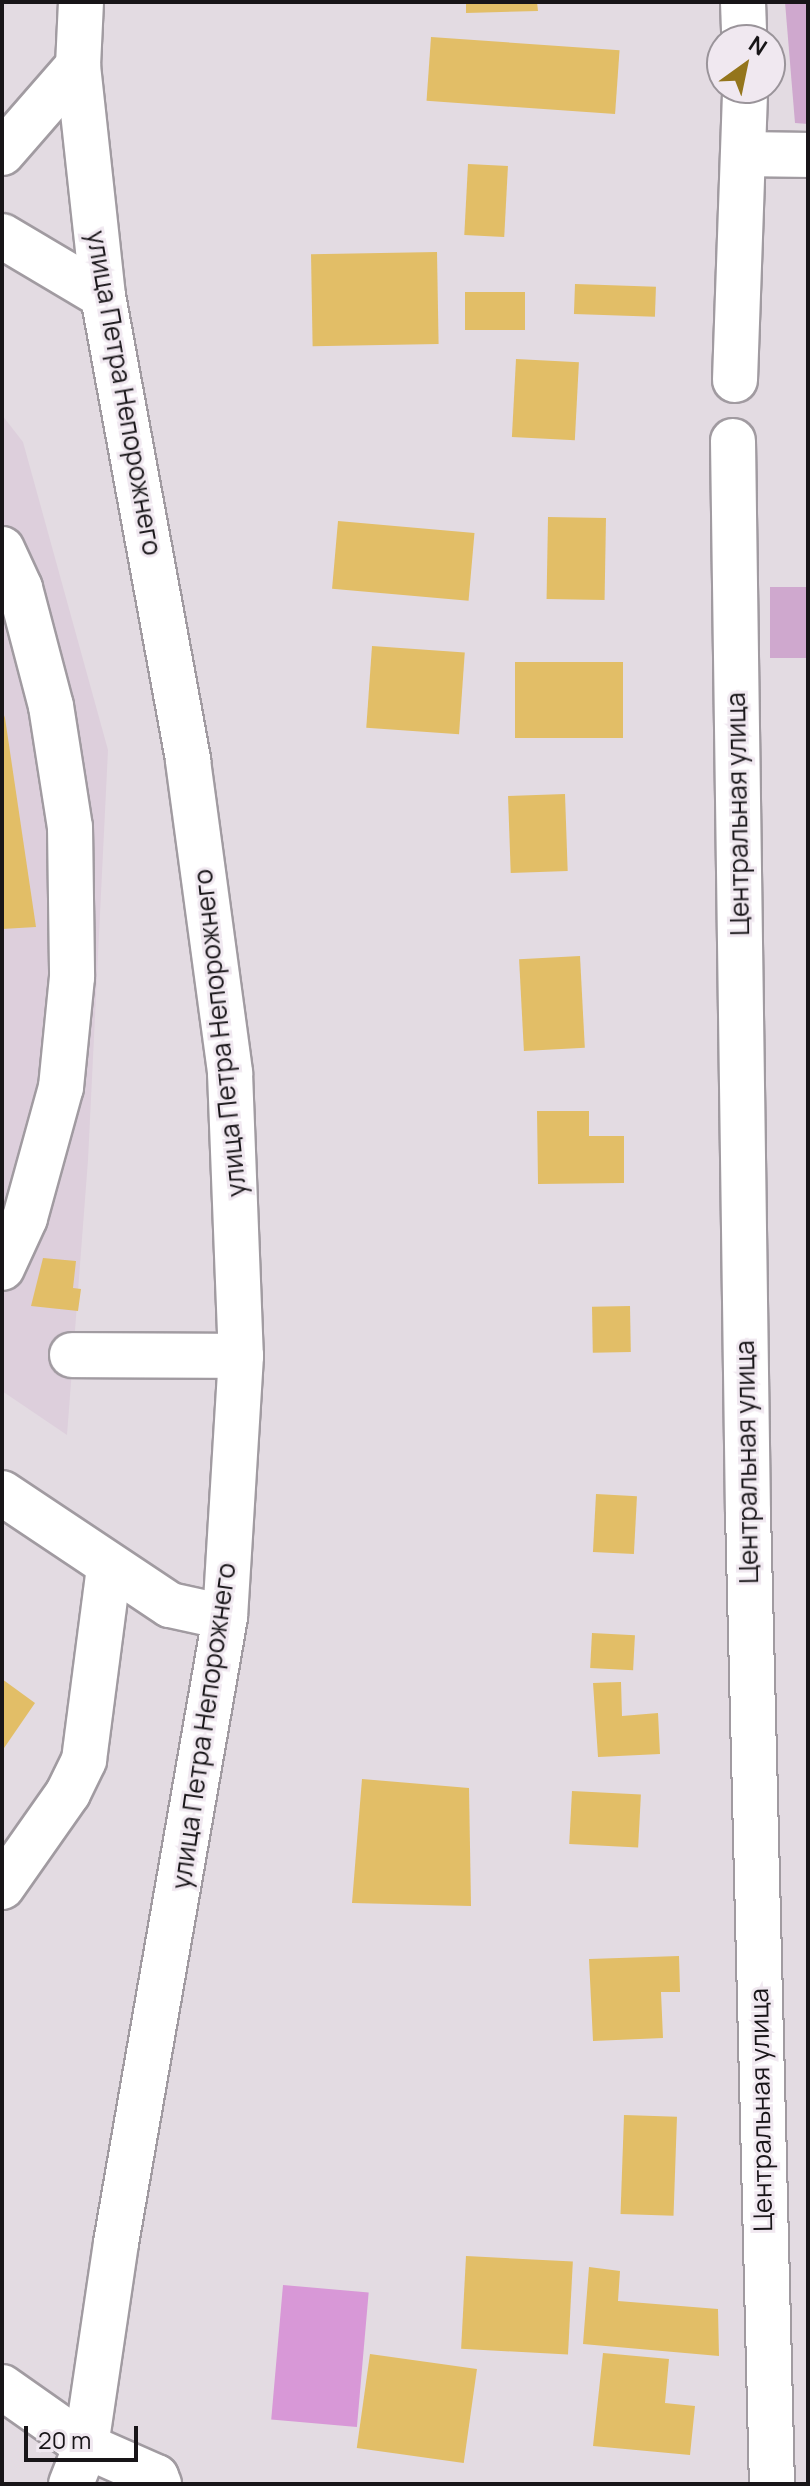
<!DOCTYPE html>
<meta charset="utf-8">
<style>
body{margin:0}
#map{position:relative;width:810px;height:2486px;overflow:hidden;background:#e3dbe2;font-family:Manrope,sans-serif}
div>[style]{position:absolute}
.built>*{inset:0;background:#ddcfdc}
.green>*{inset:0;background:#cfa8ce;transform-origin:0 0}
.water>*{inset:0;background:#d898d7;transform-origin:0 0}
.building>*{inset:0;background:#e2be67;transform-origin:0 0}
.roads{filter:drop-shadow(2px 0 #a19ba1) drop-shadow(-2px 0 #a19ba1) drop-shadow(0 2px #a19ba1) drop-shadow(0 -2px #a19ba1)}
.minor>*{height:44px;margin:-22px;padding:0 22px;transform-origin:22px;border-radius:22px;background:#fff}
.major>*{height:44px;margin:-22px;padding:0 22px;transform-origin:22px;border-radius:22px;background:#fff}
span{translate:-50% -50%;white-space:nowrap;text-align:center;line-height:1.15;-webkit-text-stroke:6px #f0e8f0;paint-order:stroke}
.street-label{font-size:26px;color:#181518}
.frame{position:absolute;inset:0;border:4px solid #181518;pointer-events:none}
.north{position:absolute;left:706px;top:24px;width:80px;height:80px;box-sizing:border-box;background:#f0e8f0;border:2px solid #9a949a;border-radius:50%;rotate:33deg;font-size:22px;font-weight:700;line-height:32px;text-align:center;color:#181518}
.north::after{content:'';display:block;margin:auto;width:28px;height:36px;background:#94751c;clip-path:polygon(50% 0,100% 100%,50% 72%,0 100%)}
.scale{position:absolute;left:24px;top:2426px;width:114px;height:36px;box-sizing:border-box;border:4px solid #181518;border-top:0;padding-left:10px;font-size:24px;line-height:28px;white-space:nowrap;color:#181518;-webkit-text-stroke:6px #f0e8f0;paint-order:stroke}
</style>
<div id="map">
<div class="built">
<div style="clip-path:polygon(2px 415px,23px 442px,108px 750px,88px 1160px,67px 1435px,2px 1391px)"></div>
</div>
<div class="green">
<div style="clip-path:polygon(785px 2px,808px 2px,808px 124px,795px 123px)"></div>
<div style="left:808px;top:587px;width:71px;height:38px;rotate:90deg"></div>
</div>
<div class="water">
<div style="left:283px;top:2285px;width:86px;height:135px;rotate:5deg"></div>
</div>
<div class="building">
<div style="clip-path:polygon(466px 2px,537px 2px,538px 11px,466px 13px)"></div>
<div style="left:431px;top:37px;width:189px;height:64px;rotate:4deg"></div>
<div style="left:468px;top:164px;width:40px;height:71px;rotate:3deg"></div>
<div style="left:437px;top:252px;width:92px;height:126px;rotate:89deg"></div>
<div style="left:575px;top:284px;width:81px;height:30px;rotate:2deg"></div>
<div style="left:465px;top:292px;width:60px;height:38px"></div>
<div style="left:516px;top:359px;width:63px;height:78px;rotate:3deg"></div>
<div style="left:548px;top:517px;width:58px;height:82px;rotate:1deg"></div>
<div style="left:338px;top:521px;width:137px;height:68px;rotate:5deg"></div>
<div style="left:372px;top:646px;width:93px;height:82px;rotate:4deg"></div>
<div style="left:515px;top:662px;width:108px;height:76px"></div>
<div style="clip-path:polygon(2px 710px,5px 718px,36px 927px,2px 929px)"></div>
<div style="left:565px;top:794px;width:77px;height:57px;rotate:88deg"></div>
<div style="left:580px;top:956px;width:92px;height:61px;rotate:87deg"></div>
<div style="clip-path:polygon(537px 1111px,589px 1111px,589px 1136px,624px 1136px,624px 1183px,538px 1184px)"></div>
<div style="clip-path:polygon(43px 1258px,76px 1261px,73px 1288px,81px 1289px,78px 1311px,31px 1306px)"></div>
<div style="left:630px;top:1306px;width:46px;height:38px;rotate:89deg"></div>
<div style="left:596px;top:1494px;width:41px;height:58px;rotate:3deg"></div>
<div style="left:592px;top:1633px;width:43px;height:35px;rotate:3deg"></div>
<div style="clip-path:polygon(2px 1679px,35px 1703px,2px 1751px)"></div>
<div style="clip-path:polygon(621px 1682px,622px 1716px,658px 1713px,660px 1754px,598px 1757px,593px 1683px)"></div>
<div style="clip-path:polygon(362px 1779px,469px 1788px,471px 1906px,352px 1903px)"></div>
<div style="left:572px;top:1791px;width:69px;height:53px;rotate:3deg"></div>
<div style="clip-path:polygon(679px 1956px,680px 1992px,661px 1992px,663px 2038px,593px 2041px,589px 1959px)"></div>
<div style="left:624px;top:2115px;width:53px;height:99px;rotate:2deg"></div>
<div style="left:466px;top:2256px;width:107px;height:93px;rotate:3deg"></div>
<div style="clip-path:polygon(589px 2267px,620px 2271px,618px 2301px,718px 2309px,719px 2356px,583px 2344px)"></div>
<div style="clip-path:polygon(603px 2353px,669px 2359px,665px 2403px,695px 2406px,690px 2455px,593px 2446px)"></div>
<div style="left:370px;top:2354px;width:108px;height:95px;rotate:8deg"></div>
</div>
<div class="roads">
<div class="minor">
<div style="left:81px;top:2px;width:64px;rotate:92.7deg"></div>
<div style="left:78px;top:66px;width:231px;rotate:83.8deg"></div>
<div style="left:103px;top:296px;width:473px;rotate:79.6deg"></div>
<div style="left:188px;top:761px;width:315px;rotate:82.3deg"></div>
<div style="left:230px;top:1073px;width:283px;rotate:87.8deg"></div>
<div style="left:241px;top:1356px;width:261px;rotate:93.5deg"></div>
<div style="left:225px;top:1617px;width:635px;rotate:99.88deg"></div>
<div style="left:116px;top:2243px;width:205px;rotate:98.4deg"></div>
<div style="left:743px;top:2px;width:38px;rotate:88deg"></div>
<div style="left:2px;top:153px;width:116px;rotate:-48.9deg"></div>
<div style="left:746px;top:154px;width:62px;rotate:0.9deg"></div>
<div style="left:2px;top:236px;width:117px;rotate:30.7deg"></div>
<div style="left:735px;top:380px;width:292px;rotate:-88deg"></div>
<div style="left:733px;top:441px;width:1071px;rotate:89.2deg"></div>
<div style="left:748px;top:1512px;width:972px;rotate:88.59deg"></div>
<div style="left:2px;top:549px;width:43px;rotate:65.2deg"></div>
<div style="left:20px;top:588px;width:122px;rotate:75.3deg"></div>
<div style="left:51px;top:706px;width:122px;rotate:81.1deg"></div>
<div style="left:70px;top:827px;width:150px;rotate:89.2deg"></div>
<div style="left:72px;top:977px;width:111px;rotate:95.7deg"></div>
<div style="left:61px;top:1087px;width:136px;rotate:105.4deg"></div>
<div style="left:25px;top:1218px;width:55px;rotate:114.7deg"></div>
<div style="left:72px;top:1355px;width:169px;rotate:0.3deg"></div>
<div style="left:2px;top:1493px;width:202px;rotate:33.7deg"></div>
<div style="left:170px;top:1605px;width:56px;rotate:12.3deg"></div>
<div style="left:2px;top:1887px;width:115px;rotate:-54.9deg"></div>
<div style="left:68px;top:1793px;width:37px;rotate:-64deg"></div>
<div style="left:84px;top:1760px;width:195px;rotate:-82.6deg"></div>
</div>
<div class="major">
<div style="left:2px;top:2387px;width:103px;rotate:35.1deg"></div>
<div style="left:86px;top:2446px;width:77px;rotate:23.9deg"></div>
<div style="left:156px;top:2477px;width:8px;rotate:67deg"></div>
<div style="left:71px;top:2484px;width:41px;rotate:-68.5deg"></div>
</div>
</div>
<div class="street-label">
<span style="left:124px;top:393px;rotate:80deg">улица Петра Непорожнего</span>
<span style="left:738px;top:814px;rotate:-91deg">Центральная улица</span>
<span style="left:220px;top:1033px;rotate:-96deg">улица Петра Непорожнего</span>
<span style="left:747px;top:1462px;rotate:-91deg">Центральная улица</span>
<span style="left:204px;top:1726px;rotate:-82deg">улица Петра Непорожнего</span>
<span style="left:761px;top:2110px;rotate:-91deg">Центральная улица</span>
</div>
<div class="frame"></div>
<div class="north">N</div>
<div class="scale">20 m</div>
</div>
